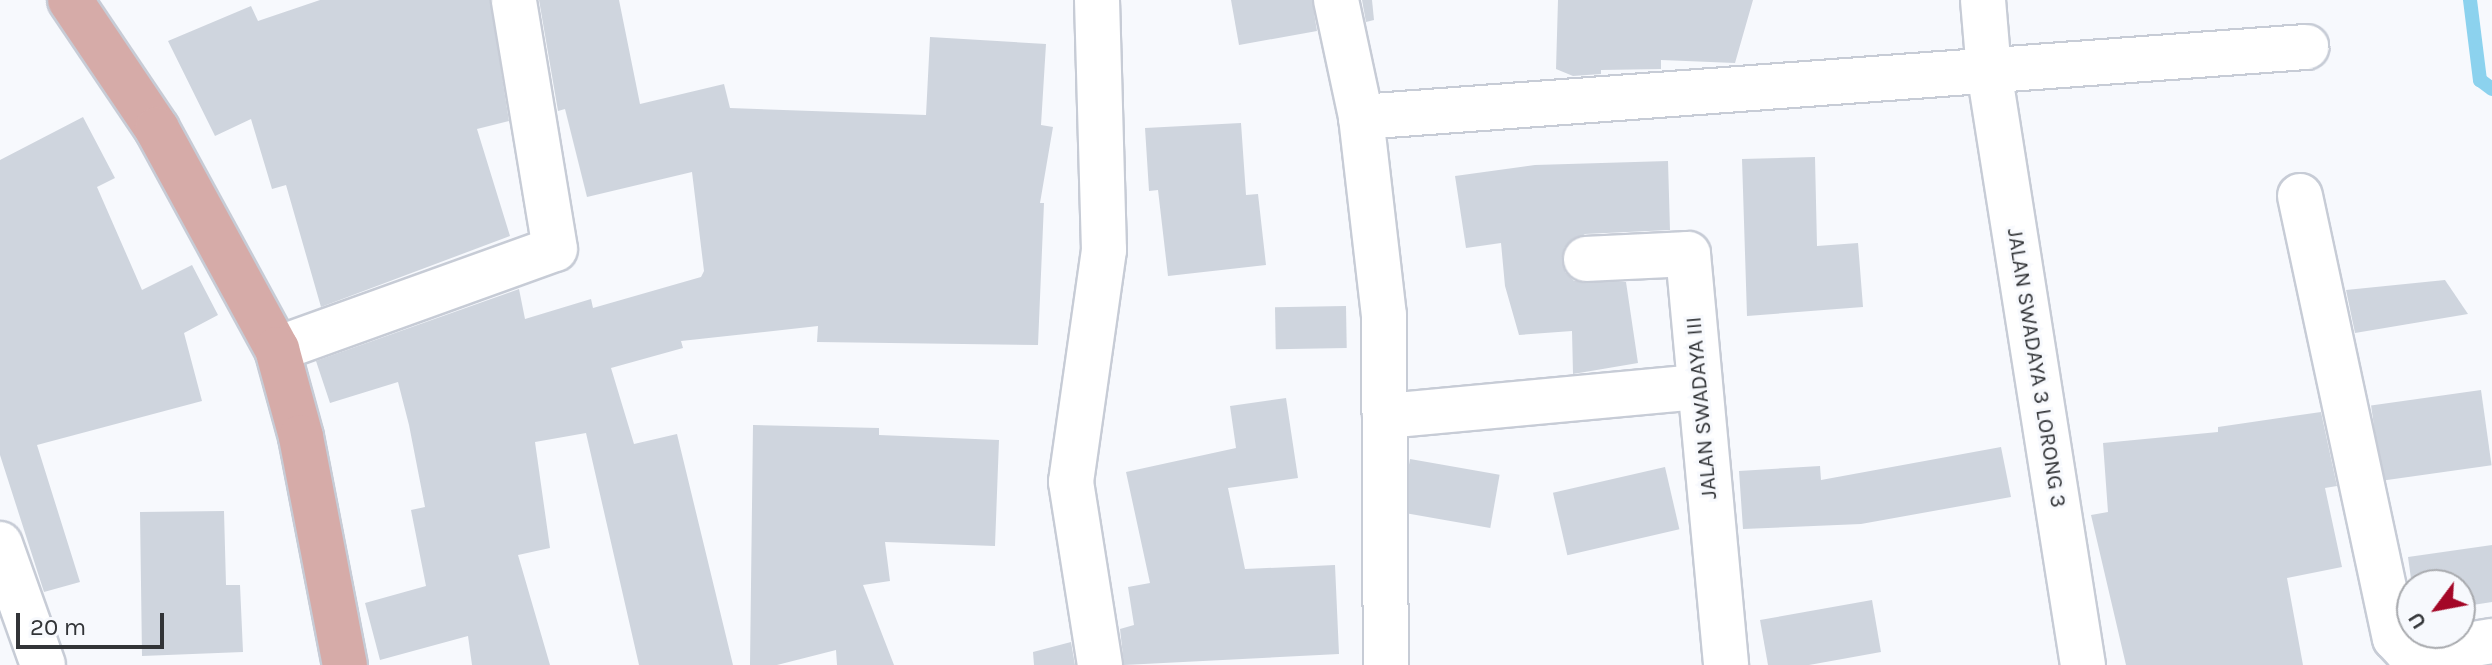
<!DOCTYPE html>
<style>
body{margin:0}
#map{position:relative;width:2492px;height:665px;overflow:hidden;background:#f7f9fd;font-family:Karla,sans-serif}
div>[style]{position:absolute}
.stream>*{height:14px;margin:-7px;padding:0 7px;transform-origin:7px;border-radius:7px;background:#8cd2ee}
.building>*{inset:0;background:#cfd5de;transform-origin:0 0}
.roads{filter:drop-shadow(2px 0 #c7ccd6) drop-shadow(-2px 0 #c7ccd6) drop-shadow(0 2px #c7ccd6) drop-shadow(0 -2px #c7ccd6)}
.minor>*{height:44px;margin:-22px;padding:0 22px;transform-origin:22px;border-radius:22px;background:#fff}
.major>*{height:44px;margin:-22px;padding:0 22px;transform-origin:22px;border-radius:22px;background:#d6aba8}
span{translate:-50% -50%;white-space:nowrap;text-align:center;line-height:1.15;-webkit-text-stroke:6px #f7f9fd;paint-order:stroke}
.street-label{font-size:22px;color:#323437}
.north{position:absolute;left:2396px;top:569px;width:80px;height:80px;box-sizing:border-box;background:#f7f9fd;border:2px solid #a8aaae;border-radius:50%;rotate:238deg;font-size:22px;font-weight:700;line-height:32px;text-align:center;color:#323437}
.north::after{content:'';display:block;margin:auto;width:28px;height:36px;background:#a40727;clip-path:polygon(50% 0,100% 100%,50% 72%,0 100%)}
.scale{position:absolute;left:16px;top:613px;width:148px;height:36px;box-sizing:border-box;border:4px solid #323437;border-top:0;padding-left:10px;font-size:24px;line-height:28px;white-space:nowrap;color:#323437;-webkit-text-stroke:6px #f7f9fd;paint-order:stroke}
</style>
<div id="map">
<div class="stream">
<div style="left:2470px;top:0;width:81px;rotate:82.9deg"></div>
<div style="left:2480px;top:80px;width:15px;rotate:37deg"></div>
</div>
<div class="building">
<div style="clip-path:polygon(320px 0,490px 0,509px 121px,477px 129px,510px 236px,321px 307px,286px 185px,272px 189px,251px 119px,215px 136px,168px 41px,251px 6px,258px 21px)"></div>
<div style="clip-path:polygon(539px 0,619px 0,640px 104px,724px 84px,730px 108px,926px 115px,930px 37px,1046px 44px,1041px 125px,1053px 127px,1040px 203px,1044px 203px,1038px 345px,817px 342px,818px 326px,681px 341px,683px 348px,611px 368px,634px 444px,677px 434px,733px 665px,639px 665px,586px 433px,535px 442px,550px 548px,518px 555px,550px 665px,472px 665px,468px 636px,380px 660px,365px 603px,426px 586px,411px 510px,425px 507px,409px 425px,398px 382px,330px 403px,316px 361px,519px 289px,525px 319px,591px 299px,593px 308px,701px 277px,704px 271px,692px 172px,587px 197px,565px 109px,558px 111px)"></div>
<div style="clip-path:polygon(1231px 0,1312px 0,1317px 31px,1239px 45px)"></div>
<div style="clip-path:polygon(1362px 0,1372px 0,1374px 20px,1366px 22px)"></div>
<div style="clip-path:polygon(1558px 0,1753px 0,1735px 63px,1661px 60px,1661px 69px,1601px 70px,1601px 74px,1573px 76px,1556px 69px)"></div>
<div style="clip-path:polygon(83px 117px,115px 178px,97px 187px,142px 290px,192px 265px,218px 315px,184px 333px,202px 401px,37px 445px,80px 582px,44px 592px,0 455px,0 160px)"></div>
<div style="clip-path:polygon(1241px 123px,1246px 195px,1258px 194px,1266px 265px,1168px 276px,1158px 190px,1149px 191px,1145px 128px)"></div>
<div style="clip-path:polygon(1815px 157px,1817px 246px,1858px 243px,1863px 307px,1747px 316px,1742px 159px)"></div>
<div style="clip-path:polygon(1668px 161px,1670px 230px,1585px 234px,1564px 248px,1565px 272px,1574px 281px,1626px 282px,1638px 363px,1573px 374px,1572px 331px,1519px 335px,1505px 286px,1501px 243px,1466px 248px,1455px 176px,1535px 165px)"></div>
<div style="clip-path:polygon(2445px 280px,2468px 314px,2355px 333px,2346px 290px)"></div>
<div style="left:1346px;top:306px;width:42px;height:71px;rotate:89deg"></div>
<div style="left:2481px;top:390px;width:76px;height:111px;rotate:82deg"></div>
<div style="clip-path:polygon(1286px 398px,1298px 478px,1228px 488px,1245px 569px,1335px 565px,1339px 654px,1124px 665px,1120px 629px,1134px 625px,1128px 587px,1150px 583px,1126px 472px,1236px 448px,1230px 406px)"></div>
<div style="clip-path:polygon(2321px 412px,2337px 486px,2325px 488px,2342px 567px,2287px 578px,2303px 665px,2126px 665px,2091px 515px,2108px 512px,2103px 443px,2218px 432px,2218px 427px)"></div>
<div style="clip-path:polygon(753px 425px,879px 428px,879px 435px,999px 440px,995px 546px,885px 542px,890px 581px,863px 585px,894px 665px,837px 665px,836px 650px,777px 665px,750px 665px)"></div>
<div style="clip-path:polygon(2001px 447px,2011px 497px,1861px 524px,1743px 529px,1739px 471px,1820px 466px,1821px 480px)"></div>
<div style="left:1410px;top:459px;width:91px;height:54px;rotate:10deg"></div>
<div style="left:1665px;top:467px;width:64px;height:115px;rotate:77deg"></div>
<div style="clip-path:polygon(224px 511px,226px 585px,240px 585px,243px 652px,142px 656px,140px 512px)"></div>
<div style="clip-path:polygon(2492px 545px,2492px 602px,2460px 607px,2460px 585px,2412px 586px,2408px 557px)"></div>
<div style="clip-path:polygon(1872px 600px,1881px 652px,1809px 665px,1768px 665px,1760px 620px)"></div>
<div style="clip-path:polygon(1071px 642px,1075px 665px,1034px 665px,1033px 652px)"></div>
</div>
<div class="roads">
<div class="minor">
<div style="left:1097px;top:0;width:250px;rotate:88.4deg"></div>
<div style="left:1104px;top:250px;width:234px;rotate:98.1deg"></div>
<div style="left:1071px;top:482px;width:185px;rotate:81deg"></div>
<div style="left:1336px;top:0;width:120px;rotate:77.9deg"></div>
<div style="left:1361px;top:117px;width:199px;rotate:83.4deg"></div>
<div style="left:1384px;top:315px;width:350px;rotate:89.7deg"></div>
<div style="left:1983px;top:0;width:71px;rotate:85.2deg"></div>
<div style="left:1989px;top:71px;width:601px;rotate:81.01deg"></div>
<div style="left:1361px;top:117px;width:948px;rotate:-4.24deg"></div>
<div style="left:2300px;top:196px;width:452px;rotate:77.9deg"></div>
<div style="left:2395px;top:638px;width:18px;rotate:47deg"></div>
<div style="left:2407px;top:651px;width:13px;rotate:9deg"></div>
<div style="left:2420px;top:653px;width:73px;rotate:-9.5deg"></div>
<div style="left:1586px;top:259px;width:102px;rotate:-2.8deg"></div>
<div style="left:1688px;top:254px;width:413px;rotate:84.7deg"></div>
<div style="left:277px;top:349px;width:295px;rotate:-19.8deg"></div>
<div style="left:555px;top:249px;width:252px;rotate:-99.4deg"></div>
<div style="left:1385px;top:416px;width:316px;rotate:-5.3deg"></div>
<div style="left:0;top:544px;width:128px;rotate:70.4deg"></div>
</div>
<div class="major">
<div style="left:70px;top:0;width:156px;rotate:56deg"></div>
<div style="left:157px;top:129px;width:251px;rotate:61.4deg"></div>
<div style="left:277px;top:349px;width:91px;rotate:74.7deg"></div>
<div style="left:301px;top:437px;width:232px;rotate:79.1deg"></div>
</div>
</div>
<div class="street-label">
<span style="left:2036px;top:368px;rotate:81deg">JALAN SWADAYA 3 LORONG 3</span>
<span style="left:1702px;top:408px;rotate:-95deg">JALAN SWADAYA III</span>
</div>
<div class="north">U</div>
<div class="scale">20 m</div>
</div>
